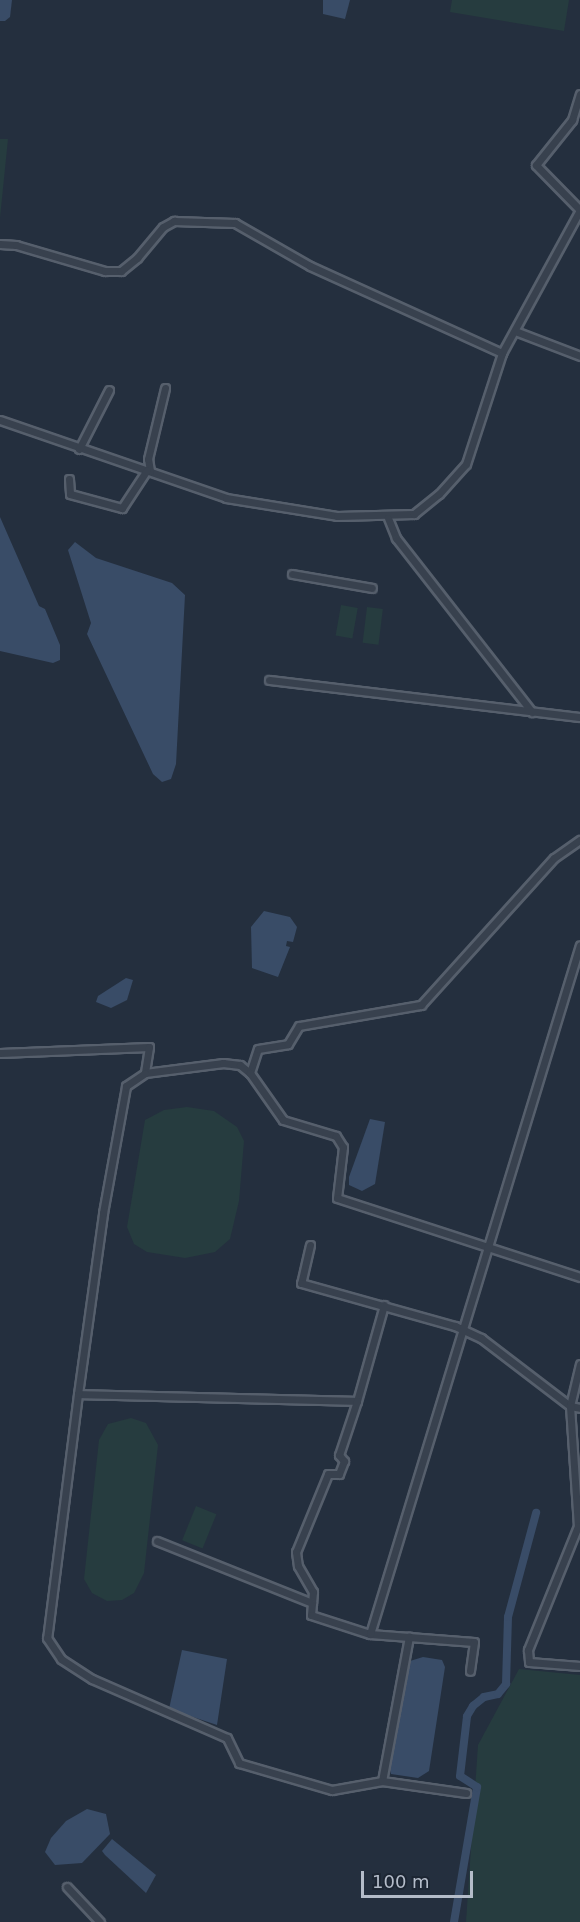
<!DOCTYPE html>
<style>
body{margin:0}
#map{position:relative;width:580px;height:1922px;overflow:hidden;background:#242f3e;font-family:"DejaVu Sans",sans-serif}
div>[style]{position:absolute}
.green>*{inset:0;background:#263c3f;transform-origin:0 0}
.water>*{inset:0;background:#394c67}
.canal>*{height:8px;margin:-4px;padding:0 4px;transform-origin:4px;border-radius:4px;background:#394c67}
.roads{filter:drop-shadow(2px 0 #565f6c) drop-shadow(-2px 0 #565f6c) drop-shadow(0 2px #565f6c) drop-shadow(0 -2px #565f6c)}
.street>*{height:7px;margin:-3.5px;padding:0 3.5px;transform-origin:3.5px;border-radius:3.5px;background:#38414e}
span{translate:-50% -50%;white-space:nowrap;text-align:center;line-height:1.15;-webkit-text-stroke:5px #1d2633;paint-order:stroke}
.scale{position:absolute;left:361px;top:1871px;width:112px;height:27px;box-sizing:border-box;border:3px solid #b4bcc9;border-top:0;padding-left:8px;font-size:18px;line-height:21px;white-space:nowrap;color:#b4bcc9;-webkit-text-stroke:4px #1d2633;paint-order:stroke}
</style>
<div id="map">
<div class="green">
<div style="clip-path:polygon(452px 0,569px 0,564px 31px,450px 12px)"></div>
<div style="clip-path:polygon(0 139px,8px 139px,0 218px)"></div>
<div style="left:341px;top:605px;width:17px;height:31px;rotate:10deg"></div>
<div style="left:367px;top:607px;width:16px;height:36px;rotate:7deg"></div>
<div style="clip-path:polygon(187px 1107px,214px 1111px,237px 1127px,244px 1141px,239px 1201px,230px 1239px,215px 1252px,185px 1258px,147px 1252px,134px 1244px,127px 1227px,145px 1120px,164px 1110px)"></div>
<div style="clip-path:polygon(131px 1418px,146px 1423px,158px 1445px,144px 1573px,134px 1593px,122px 1600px,107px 1601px,92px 1593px,84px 1579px,99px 1440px,108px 1424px)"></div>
<div style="left:196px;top:1506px;width:22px;height:37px;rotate:22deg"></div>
<div style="clip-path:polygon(519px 1669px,580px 1675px,580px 1922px,466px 1922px,478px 1745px)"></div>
</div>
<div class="water">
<div style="clip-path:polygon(0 0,12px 0,10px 17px,5px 21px,0 21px)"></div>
<div style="clip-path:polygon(323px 0,350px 0,345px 19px,323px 14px)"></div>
<div style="clip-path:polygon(0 517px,39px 606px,45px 609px,60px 645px,60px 660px,53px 663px,0 651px)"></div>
<div style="clip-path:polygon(75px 542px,96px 558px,172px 583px,185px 595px,176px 764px,171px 779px,162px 782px,153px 774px,87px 634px,91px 623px,68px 550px)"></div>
<div style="clip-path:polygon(264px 911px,290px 917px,297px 927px,293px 942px,287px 941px,286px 946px,290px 947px,278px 977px,252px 968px,251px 927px)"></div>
<div style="clip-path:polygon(126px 978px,133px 980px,127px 1000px,111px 1008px,96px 1002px,98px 996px)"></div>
<div style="clip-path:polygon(370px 1119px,385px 1122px,375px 1184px,362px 1191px,349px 1185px,349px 1177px)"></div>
<div style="clip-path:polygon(182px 1650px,227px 1659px,217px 1725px,169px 1709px)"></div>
<div style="clip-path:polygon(423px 1657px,442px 1660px,445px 1667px,429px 1771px,418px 1778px,391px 1774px,389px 1767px,410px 1661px)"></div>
<div style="clip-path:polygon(87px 1809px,106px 1814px,110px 1834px,82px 1863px,55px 1865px,45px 1852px,51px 1838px,66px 1821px)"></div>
<div style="clip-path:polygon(112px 1839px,156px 1875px,146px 1893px,105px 1855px,102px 1851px)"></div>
</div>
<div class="canal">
<div style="left:454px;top:1922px;width:137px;rotate:-80.3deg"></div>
<div style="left:477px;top:1787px;width:20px;rotate:-147deg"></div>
<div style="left:460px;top:1776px;width:60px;rotate:-83.3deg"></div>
<div style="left:467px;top:1716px;width:12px;rotate:-59deg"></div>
<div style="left:473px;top:1706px;width:14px;rotate:-39deg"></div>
<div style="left:484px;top:1697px;width:14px;rotate:-12deg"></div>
<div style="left:498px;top:1694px;width:13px;rotate:-51deg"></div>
<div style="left:506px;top:1684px;width:67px;rotate:-88.3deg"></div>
<div style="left:508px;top:1617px;width:108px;rotate:-74.9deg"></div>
</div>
<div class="roads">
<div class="street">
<div style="left:580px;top:210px;width:63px;rotate:-134.4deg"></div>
<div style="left:536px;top:165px;width:58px;rotate:-51.3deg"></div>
<div style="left:572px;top:120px;width:27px;rotate:-73deg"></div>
<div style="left:0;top:244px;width:16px;rotate:4deg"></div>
<div style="left:16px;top:245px;width:93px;rotate:16.3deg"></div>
<div style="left:105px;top:271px;width:16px"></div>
<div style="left:121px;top:271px;width:21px;rotate:-39deg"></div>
<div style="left:137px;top:258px;width:40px;rotate:-50deg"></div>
<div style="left:163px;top:227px;width:13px;rotate:-29deg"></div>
<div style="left:174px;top:221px;width:61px;rotate:1.9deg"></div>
<div style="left:235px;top:223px;width:86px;rotate:29.8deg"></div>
<div style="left:310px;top:266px;width:211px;rotate:24.4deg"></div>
<div style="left:515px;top:331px;width:70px;rotate:21deg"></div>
<div style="left:0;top:420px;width:239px;rotate:19deg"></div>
<div style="left:226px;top:498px;width:112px;rotate:9.2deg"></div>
<div style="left:337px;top:516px;width:77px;rotate:-1.5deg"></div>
<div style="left:414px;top:514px;width:32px;rotate:-39deg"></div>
<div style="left:439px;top:494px;width:40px;rotate:-48deg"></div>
<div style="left:466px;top:464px;width:117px;rotate:-72deg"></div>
<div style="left:502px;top:353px;width:163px;rotate:-61.4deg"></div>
<div style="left:79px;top:449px;width:66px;rotate:-63deg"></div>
<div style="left:150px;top:471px;width:12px;rotate:-99deg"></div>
<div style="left:148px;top:459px;width:73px;rotate:-76.5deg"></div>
<div style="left:69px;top:479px;width:15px;rotate:86deg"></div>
<div style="left:70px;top:494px;width:54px;rotate:15.1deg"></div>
<div style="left:122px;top:508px;width:45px;rotate:-56.7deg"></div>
<div style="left:388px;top:518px;width:22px;rotate:68deg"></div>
<div style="left:396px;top:538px;width:221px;rotate:52deg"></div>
<div style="left:292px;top:574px;width:81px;rotate:9.9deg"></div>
<div style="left:269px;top:680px;width:313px;rotate:6.8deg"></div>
<div style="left:0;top:1053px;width:149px;rotate:-2.3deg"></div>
<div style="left:149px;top:1047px;width:26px;rotate:99deg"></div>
<div style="left:145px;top:1073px;width:79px;rotate:-7.3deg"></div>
<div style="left:223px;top:1063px;width:17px;rotate:7deg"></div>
<div style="left:240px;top:1065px;width:13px;rotate:39deg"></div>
<div style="left:250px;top:1073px;width:25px;rotate:-72deg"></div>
<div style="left:258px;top:1049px;width:30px;rotate:-9deg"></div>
<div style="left:288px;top:1044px;width:21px;rotate:-59deg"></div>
<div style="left:299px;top:1026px;width:124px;rotate:-9.8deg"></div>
<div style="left:421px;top:1005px;width:198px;rotate:-47.9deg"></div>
<div style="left:554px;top:858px;width:32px;rotate:-35deg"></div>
<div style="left:250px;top:1073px;width:57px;rotate:54.9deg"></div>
<div style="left:283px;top:1120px;width:55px;rotate:16.8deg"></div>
<div style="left:336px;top:1136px;width:13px;rotate:58deg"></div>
<div style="left:343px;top:1147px;width:51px;rotate:96.7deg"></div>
<div style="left:337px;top:1198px;width:256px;rotate:18deg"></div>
<div style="left:310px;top:1245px;width:39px;rotate:103deg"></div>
<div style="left:301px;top:1283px;width:160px;rotate:15.6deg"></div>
<div style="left:455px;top:1326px;width:29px;rotate:25deg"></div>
<div style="left:481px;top:1338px;width:112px;rotate:37.4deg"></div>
<div style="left:570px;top:1406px;width:10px;rotate:11deg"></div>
<div style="left:384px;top:1305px;width:100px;rotate:105.7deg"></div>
<div style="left:357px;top:1401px;width:279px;rotate:-178.6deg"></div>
<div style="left:78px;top:1394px;width:246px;rotate:97.2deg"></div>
<div style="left:47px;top:1638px;width:25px;rotate:56deg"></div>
<div style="left:61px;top:1659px;width:37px;rotate:33deg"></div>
<div style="left:92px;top:1679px;width:147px;rotate:23.6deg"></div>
<div style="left:227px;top:1738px;width:28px;rotate:64deg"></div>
<div style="left:239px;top:1763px;width:97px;rotate:16.2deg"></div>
<div style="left:332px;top:1790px;width:51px;rotate:-10.2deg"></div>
<div style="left:382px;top:1781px;width:147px;rotate:-79.4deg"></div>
<div style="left:580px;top:1364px;width:43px;rotate:103.4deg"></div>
<div style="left:570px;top:1406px;width:120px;rotate:86.2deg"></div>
<div style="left:578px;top:1526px;width:134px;rotate:112deg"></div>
<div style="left:528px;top:1650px;width:12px;rotate:85deg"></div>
<div style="left:529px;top:1662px;width:51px;rotate:4.5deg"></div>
<div style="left:78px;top:1394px;width:183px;rotate:-82.1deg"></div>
<div style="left:103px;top:1213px;width:129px;rotate:-79.7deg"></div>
<div style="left:126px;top:1086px;width:23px;rotate:-34deg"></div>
<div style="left:357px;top:1401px;width:57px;rotate:108.4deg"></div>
<div style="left:339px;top:1455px;width:8px;rotate:50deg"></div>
<div style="left:344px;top:1461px;width:14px;rotate:111deg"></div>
<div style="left:339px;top:1474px;width:11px;rotate:180deg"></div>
<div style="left:328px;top:1474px;width:84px;rotate:112.3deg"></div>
<div style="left:296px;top:1552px;width:14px;rotate:82deg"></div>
<div style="left:298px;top:1566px;width:30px;rotate:60deg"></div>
<div style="left:313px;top:1592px;width:23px;rotate:95deg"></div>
<div style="left:311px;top:1615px;width:62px;rotate:17.9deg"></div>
<div style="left:370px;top:1634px;width:104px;rotate:4.4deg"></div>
<div style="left:474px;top:1642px;width:29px;rotate:98deg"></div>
<div style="left:157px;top:1541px;width:167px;rotate:21.8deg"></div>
<div style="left:370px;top:1634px;width:720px;rotate:-73.05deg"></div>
<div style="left:382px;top:1781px;width:85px;rotate:8.1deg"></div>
<div style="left:67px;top:1887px;width:48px;rotate:46.7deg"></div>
</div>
</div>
<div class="scale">100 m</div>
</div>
